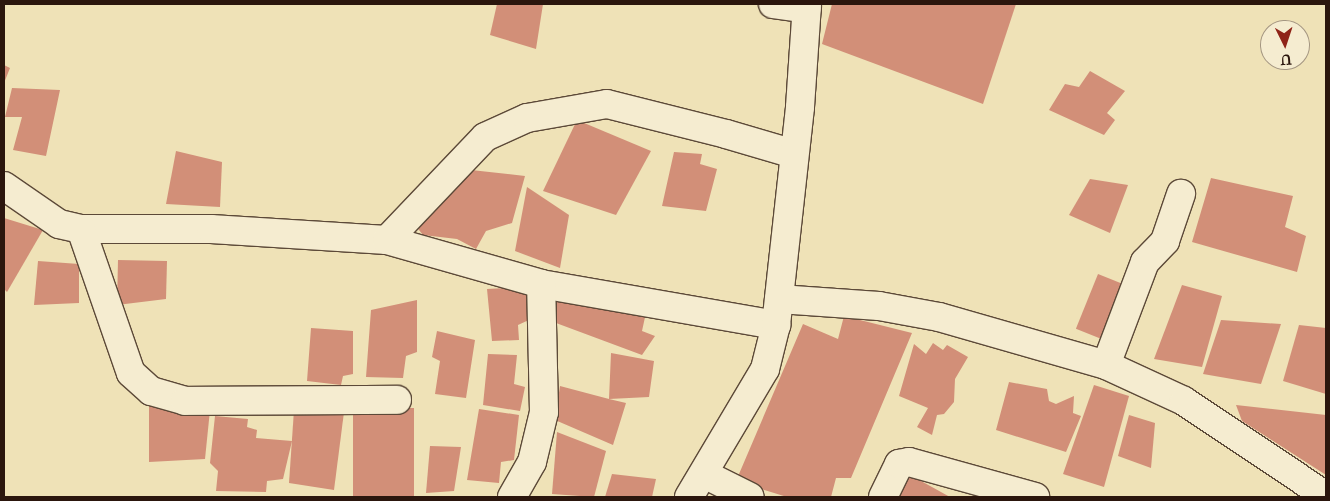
<!DOCTYPE html>
<style>
body{margin:0}
#map{position:relative;width:1330px;height:501px;overflow:hidden;background:#efe2b7;font-family:"IM FELL Great Primer",serif}
div>[style]{position:absolute}
.building>*{inset:0;background:#d28f78;transform-origin:0 0}
.roads{filter:drop-shadow(1px 0 #5c4938) drop-shadow(-1px 0 #5c4938) drop-shadow(0 1px #5c4938) drop-shadow(0 -1px #5c4938)}
.minor>*{height:28px;margin:-14px;padding:0 14px;transform-origin:14px;border-radius:14px;background:#f5ecd0}
span{translate:-50% -50%;white-space:nowrap;text-align:center;line-height:1.15;-webkit-text-stroke:5px #f5ecd0;paint-order:stroke}
.frame{position:absolute;inset:0;border:5px solid #2b160d;pointer-events:none}
.north{position:absolute;left:1260px;top:20px;width:50px;height:50px;box-sizing:border-box;background:#f5ecd0;border:1px solid #a49682;border-radius:50%;rotate:176deg;font-size:14px;font-weight:700;line-height:20px;text-align:center;color:#2b160d}
.north::after{content:'';display:block;margin:auto;width:18px;height:22px;background:#8f2418;clip-path:polygon(50% 0,100% 100%,50% 72%,0 100%)}
</style>
<div id="map">
<div class="building">
<div style="clip-path:polygon(497px 4px,543px 4px,536px 49px,490px 35px)"></div>
<div style="clip-path:polygon(832px 4px,1016px 4px,983px 104px,822px 44px)"></div>
<div style="clip-path:polygon(4px 65px,10px 68px,4px 83px)"></div>
<div style="clip-path:polygon(1090px 71px,1125px 91px,1107px 113px,1115px 120px,1104px 135px,1049px 110px,1065px 84px,1079px 87px)"></div>
<div style="clip-path:polygon(12px 88px,60px 90px,46px 156px,13px 150px,22px 117px,5px 117px)"></div>
<div style="clip-path:polygon(577px 120px,651px 151px,616px 215px,543px 191px)"></div>
<div style="clip-path:polygon(176px 151px,222px 162px,220px 207px,166px 204px)"></div>
<div style="clip-path:polygon(674px 152px,702px 154px,700px 164px,717px 169px,706px 211px,662px 206px)"></div>
<div style="clip-path:polygon(462px 169px,525px 176px,512px 223px,486px 231px,476px 249px,457px 239px,423px 235px,411px 220px)"></div>
<div style="clip-path:polygon(1211px 178px,1293px 196px,1285px 227px,1306px 236px,1297px 272px,1192px 242px)"></div>
<div style="clip-path:polygon(1090px 179px,1128px 185px,1110px 233px,1069px 215px)"></div>
<div style="clip-path:polygon(527px 187px,569px 215px,560px 268px,515px 251px)"></div>
<div style="clip-path:polygon(4px 218px,43px 230px,7px 292px,4px 289px)"></div>
<div style="clip-path:polygon(118px 260px,167px 261px,166px 299px,117px 305px)"></div>
<div style="clip-path:polygon(38px 261px,79px 264px,79px 303px,34px 305px)"></div>
<div style="left:1098px;top:274px;width:35px;height:59px;rotate:22deg"></div>
<div style="clip-path:polygon(1182px 285px,1222px 296px,1202px 367px,1154px 359px)"></div>
<div style="clip-path:polygon(527px 287px,531px 319px,518px 325px,519px 340px,492px 341px,487px 289px)"></div>
<div style="clip-path:polygon(553px 292px,647px 308px,642px 331px,655px 336px,642px 355px,548px 320px)"></div>
<div style="clip-path:polygon(417px 300px,417px 352px,406px 356px,403px 378px,366px 377px,371px 310px)"></div>
<div style="clip-path:polygon(844px 316px,912px 333px,851px 478px,836px 478px,831px 497px,787px 497px,736px 481px,803px 324px,838px 339px)"></div>
<div style="clip-path:polygon(1221px 320px,1281px 324px,1261px 384px,1203px 374px)"></div>
<div style="clip-path:polygon(1299px 325px,1326px 328px,1326px 394px,1283px 381px)"></div>
<div style="clip-path:polygon(311px 328px,353px 331px,353px 374px,343px 376px,341px 385px,307px 381px)"></div>
<div style="clip-path:polygon(437px 331px,475px 340px,466px 398px,435px 394px,440px 361px,432px 357px)"></div>
<div style="clip-path:polygon(933px 343px,943px 350px,947px 345px,968px 357px,955px 379px,954px 402px,944px 414px,937px 415px,932px 435px,917px 427px,928px 408px,899px 396px,914px 344px,926px 354px)"></div>
<div style="clip-path:polygon(611px 353px,654px 361px,649px 397px,609px 399px,626px 403px,613px 445px,555px 420px,560px 386px,609px 399px)"></div>
<div style="clip-path:polygon(488px 354px,517px 355px,514px 384px,525px 387px,520px 411px,483px 405px)"></div>
<div style="clip-path:polygon(1009px 382px,1047px 389px,1049px 401px,1056px 404px,1074px 396px,1073px 413px,1081px 416px,1066px 452px,996px 430px)"></div>
<div style="clip-path:polygon(1094px 385px,1129px 396px,1104px 487px,1063px 474px)"></div>
<div style="clip-path:polygon(149px 403px,210px 410px,205px 459px,149px 462px)"></div>
<div style="clip-path:polygon(1236px 405px,1326px 415px,1326px 475px,1242px 421px)"></div>
<div style="left:353px;top:408px;width:61px;height:89px"></div>
<div style="clip-path:polygon(479px 409px,519px 415px,514px 460px,501px 462px,499px 483px,467px 480px)"></div>
<div style="clip-path:polygon(294px 410px,344px 412px,334px 490px,289px 483px)"></div>
<div style="clip-path:polygon(1129px 415px,1155px 423px,1151px 468px,1118px 456px)"></div>
<div style="clip-path:polygon(215px 416px,248px 419px,247px 427px,257px 430px,256px 438px,292px 441px,283px 479px,267px 481px,266px 492px,216px 491px,218px 471px,210px 463px)"></div>
<div style="clip-path:polygon(557px 432px,606px 451px,594px 497px,552px 494px)"></div>
<div style="clip-path:polygon(430px 446px,461px 447px,454px 491px,426px 493px)"></div>
<div style="clip-path:polygon(903px 471px,950px 497px,893px 497px)"></div>
<div style="clip-path:polygon(612px 474px,656px 479px,652px 497px,605px 497px)"></div>
</div>
<div class="roads">
<div class="minor">
<div style="left:773px;top:4px;width:34px;rotate:8deg"></div>
<div style="left:4px;top:186px;width:67px;rotate:34.6deg"></div>
<div style="left:59px;top:224px;width:23px;rotate:13deg"></div>
<div style="left:81px;top:229px;width:130px"></div>
<div style="left:211px;top:229px;width:176px;rotate:3.6deg"></div>
<div style="left:387px;top:240px;width:160px;rotate:15.9deg"></div>
<div style="left:541px;top:284px;width:239px;rotate:9.9deg"></div>
<div style="left:81px;top:229px;width:152px;rotate:70.9deg"></div>
<div style="left:131px;top:373px;width:27px;rotate:42deg"></div>
<div style="left:151px;top:391px;width:35px;rotate:16deg"></div>
<div style="left:185px;top:401px;width:212px;rotate:-0.3deg"></div>
<div style="left:387px;top:240px;width:142px;rotate:-46.4deg"></div>
<div style="left:485px;top:137px;width:46px;rotate:-24.3deg"></div>
<div style="left:527px;top:118px;width:81px;rotate:-9.9deg"></div>
<div style="left:607px;top:104px;width:123px;rotate:14.1deg"></div>
<div style="left:726px;top:134px;width:71px;rotate:16.4deg"></div>
<div style="left:779px;top:299px;width:100px;rotate:4deg"></div>
<div style="left:879px;top:306px;width:61px;rotate:10.4deg"></div>
<div style="left:939px;top:317px;width:174px;rotate:16deg"></div>
<div style="left:1106px;top:365px;width:86px;rotate:24.8deg"></div>
<div style="left:1184px;top:401px;width:171px;rotate:33.8deg"></div>
<div style="left:1106px;top:365px;width:110px;rotate:-69.3deg"></div>
<div style="left:1145px;top:262px;width:29px;rotate:-46deg"></div>
<div style="left:1165px;top:241px;width:50px;rotate:-71.2deg"></div>
<div style="left:704px;top:474px;width:51px;rotate:26.6deg"></div>
<div style="left:512px;top:497px;width:40px;rotate:-60.3deg"></div>
<div style="left:532px;top:462px;width:51px;rotate:-76.5deg"></div>
<div style="left:544px;top:412px;width:128px;rotate:-91.3deg"></div>
<div style="left:689px;top:497px;width:149px;rotate:-59.3deg"></div>
<div style="left:765px;top:369px;width:45px;rotate:-76deg"></div>
<div style="left:776px;top:325px;width:219px;rotate:-83.7deg"></div>
<div style="left:800px;top:107px;width:103px;rotate:-86.1deg"></div>
<div style="left:883px;top:497px;width:37px;rotate:-64deg"></div>
<div style="left:899px;top:464px;width:10px;rotate:-11deg"></div>
<div style="left:909px;top:462px;width:131px;rotate:15.5deg"></div>
</div>
</div>
<div class="frame"></div>
<div class="north">U</div>
</div>
